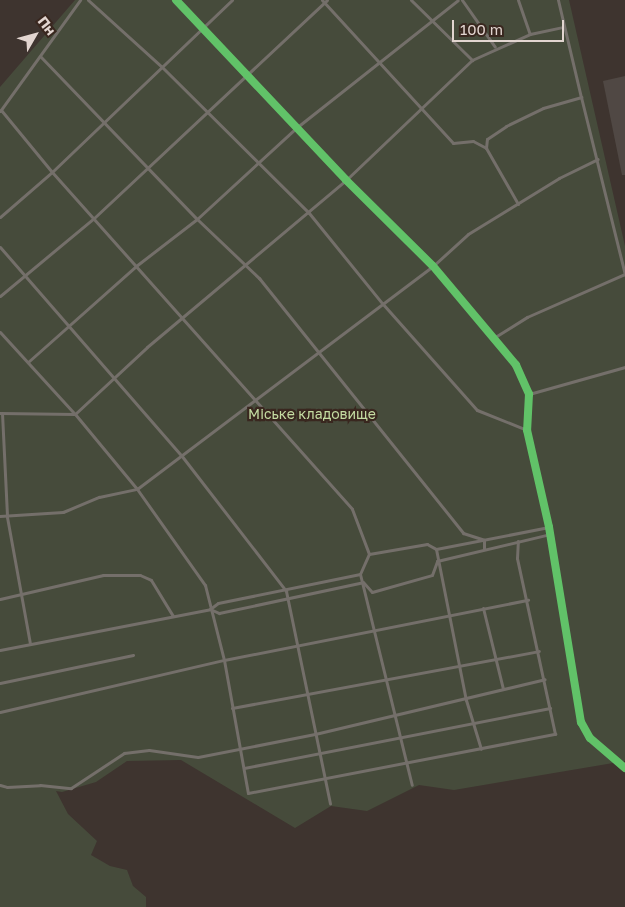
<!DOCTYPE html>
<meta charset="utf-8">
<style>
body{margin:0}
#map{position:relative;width:625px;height:907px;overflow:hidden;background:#3e342f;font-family:"Golos Text",sans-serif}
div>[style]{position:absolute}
.green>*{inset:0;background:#464b3b}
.building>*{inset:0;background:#504844}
.service>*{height:3px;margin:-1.5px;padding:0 1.5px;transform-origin:1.5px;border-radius:1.5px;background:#746f6a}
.minor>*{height:6px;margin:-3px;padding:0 3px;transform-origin:3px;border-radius:3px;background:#746f6a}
.cycleway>*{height:8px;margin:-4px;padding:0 4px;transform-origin:4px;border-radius:4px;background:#61c268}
span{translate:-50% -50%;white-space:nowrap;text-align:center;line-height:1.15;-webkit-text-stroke:4.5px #39271f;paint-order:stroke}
.park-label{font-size:14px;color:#c4dca2}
.north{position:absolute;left:10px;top:10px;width:50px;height:50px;-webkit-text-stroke:4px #39271f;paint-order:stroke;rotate:52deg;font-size:14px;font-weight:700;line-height:20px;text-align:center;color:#e2d5d0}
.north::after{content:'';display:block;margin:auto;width:18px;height:22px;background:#e2d5d0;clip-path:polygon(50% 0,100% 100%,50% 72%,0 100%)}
.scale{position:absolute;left:452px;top:20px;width:112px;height:22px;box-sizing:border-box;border:2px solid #e2d5d0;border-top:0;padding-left:6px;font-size:15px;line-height:18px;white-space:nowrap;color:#e2d5d0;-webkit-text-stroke:4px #39271f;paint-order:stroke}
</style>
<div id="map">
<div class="green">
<div style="clip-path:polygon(75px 0,569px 0,625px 246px,625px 761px,454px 790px,419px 785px,367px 811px,331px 806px,295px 828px,181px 760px,127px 761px,96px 782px,62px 792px,56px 791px,68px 814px,97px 841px,91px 855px,110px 866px,127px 870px,133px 886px,146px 897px,146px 907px,0 907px,0 87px)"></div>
</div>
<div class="building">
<div style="clip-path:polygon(625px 76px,625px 175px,622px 175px,603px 81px)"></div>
</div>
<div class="service">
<div style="left:88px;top:0;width:100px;rotate:42.2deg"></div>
<div style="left:162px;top:67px;width:207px;rotate:44.8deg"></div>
<div style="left:309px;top:213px;width:116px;rotate:51deg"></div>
<div style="left:382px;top:303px;width:143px;rotate:48.4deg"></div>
<div style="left:477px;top:410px;width:54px;rotate:21.8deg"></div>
<div style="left:322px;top:0;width:194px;rotate:47.5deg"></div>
<div style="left:453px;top:143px;width:20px;rotate:-6deg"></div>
<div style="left:473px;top:141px;width:15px;rotate:28deg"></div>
<div style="left:411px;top:0;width:86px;rotate:44.5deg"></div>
<div style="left:462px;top:0;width:57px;rotate:54.9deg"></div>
<div style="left:518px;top:0;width:36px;rotate:71deg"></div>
<div style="left:558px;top:0;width:100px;rotate:76.7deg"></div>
<div style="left:40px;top:56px;width:226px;rotate:46.1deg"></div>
<div style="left:197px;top:219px;width:86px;rotate:43.6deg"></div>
<div style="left:259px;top:278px;width:327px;rotate:51.3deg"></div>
<div style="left:463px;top:533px;width:22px;rotate:18deg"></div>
<div style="left:484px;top:540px;width:8px;rotate:90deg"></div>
<div style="left:1px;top:110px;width:80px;rotate:50.6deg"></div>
<div style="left:52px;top:172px;width:451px;rotate:48.3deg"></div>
<div style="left:352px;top:509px;width:48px;rotate:69.3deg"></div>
<div style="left:0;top:111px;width:137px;rotate:-54.2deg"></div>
<div style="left:518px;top:204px;width:64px;rotate:-119.7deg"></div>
<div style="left:486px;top:148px;width:9px;rotate:-84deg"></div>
<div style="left:487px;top:139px;width:23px;rotate:-34deg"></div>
<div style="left:506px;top:126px;width:41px;rotate:-25.9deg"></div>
<div style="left:543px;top:108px;width:40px;rotate:-16deg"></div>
<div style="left:581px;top:97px;width:183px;rotate:76.1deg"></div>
<div style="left:0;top:217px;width:69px;rotate:-40.9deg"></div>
<div style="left:52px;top:172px;width:249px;rotate:-43.7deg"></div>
<div style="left:0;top:247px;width:276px;rotate:49deg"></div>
<div style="left:181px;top:455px;width:172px;rotate:52.3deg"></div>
<div style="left:286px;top:591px;width:217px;rotate:78.3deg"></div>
<div style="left:0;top:296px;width:122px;rotate:-39.7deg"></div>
<div style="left:94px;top:218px;width:319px;rotate:-43.1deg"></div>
<div style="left:0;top:332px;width:111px;rotate:47.6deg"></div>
<div style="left:75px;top:414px;width:97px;rotate:50.4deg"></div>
<div style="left:137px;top:489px;width:118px;rotate:54.7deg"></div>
<div style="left:205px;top:585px;width:77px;rotate:75.8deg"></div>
<div style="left:224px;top:660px;width:135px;rotate:79.8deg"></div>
<div style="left:248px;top:793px;width:313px;rotate:-10.9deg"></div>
<div style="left:555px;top:734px;width:180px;rotate:-102.2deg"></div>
<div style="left:517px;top:558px;width:17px;rotate:-87deg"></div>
<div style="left:495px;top:337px;width:38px;rotate:-32deg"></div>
<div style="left:527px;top:317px;width:107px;rotate:-23.7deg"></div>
<div style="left:28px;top:362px;width:144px;rotate:-41.6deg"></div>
<div style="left:136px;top:266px;width:77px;rotate:-37.6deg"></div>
<div style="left:197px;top:219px;width:134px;rotate:-42.6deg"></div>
<div style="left:296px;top:128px;width:206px;rotate:-38.3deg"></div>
<div style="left:529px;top:394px;width:100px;rotate:-15.7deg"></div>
<div style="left:0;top:413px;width:75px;rotate:0.8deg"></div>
<div style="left:75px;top:414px;width:98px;rotate:-42.9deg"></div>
<div style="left:147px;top:347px;width:260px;rotate:-40deg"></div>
<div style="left:346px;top:180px;width:174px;rotate:-43.6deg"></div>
<div style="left:472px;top:60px;width:64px;rotate:-24.1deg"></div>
<div style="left:530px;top:34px;width:33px;rotate:-12deg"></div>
<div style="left:2px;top:413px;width:104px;rotate:87.2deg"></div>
<div style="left:7px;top:517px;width:129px;rotate:79.7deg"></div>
<div style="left:0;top:516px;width:63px;rotate:-3.6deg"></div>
<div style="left:63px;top:512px;width:39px;rotate:-23deg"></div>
<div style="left:99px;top:497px;width:39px;rotate:-12deg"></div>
<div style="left:137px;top:489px;width:371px;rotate:-37deg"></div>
<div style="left:433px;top:266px;width:47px;rotate:-42.4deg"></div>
<div style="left:468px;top:234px;width:107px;rotate:-31.6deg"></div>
<div style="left:559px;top:178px;width:43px;rotate:-26deg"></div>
<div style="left:436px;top:549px;width:154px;rotate:78.8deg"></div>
<div style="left:466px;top:700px;width:51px;rotate:73deg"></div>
<div style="left:360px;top:574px;width:217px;rotate:76.2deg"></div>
<div style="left:0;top:599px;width:106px;rotate:-13.1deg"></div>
<div style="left:103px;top:575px;width:37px"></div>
<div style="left:140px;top:575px;width:12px;rotate:24deg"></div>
<div style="left:151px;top:580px;width:42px;rotate:58.6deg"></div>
<div style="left:483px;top:608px;width:83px;rotate:76.1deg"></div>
<div style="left:210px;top:609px;width:10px;rotate:24deg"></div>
<div style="left:219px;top:613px;width:147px;rotate:-12.1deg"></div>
<div style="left:363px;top:582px;width:13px;rotate:48deg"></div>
<div style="left:372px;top:592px;width:62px;rotate:-15.8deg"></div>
<div style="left:432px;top:575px;width:15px;rotate:-70deg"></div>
<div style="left:437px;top:561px;width:116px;rotate:-13.4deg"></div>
<div style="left:0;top:650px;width:214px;rotate:-11deg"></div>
<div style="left:210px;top:609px;width:10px;rotate:-37deg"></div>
<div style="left:218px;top:603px;width:145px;rotate:-11.5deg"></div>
<div style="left:360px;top:574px;width:22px;rotate:-66deg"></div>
<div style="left:369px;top:554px;width:59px;rotate:-9.8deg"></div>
<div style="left:427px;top:544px;width:10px;rotate:29deg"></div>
<div style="left:436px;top:549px;width:115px;rotate:-11deg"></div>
<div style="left:0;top:683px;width:136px;rotate:-11.9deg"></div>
<div style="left:232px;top:708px;width:312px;rotate:-10.5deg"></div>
<div style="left:0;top:712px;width:230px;rotate:-13.1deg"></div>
<div style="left:224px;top:660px;width:310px;rotate:-11.2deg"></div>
<div style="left:244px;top:768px;width:312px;rotate:-11.1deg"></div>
<div style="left:0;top:785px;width:7px;rotate:16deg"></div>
<div style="left:7px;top:787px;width:33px;rotate:-3deg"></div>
<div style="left:40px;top:785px;width:31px;rotate:6deg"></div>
<div style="left:71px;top:788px;width:64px;rotate:-33.4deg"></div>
<div style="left:124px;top:753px;width:25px;rotate:-7deg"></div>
<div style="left:149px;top:750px;width:49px;rotate:8.1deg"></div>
<div style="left:198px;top:757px;width:119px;rotate:-11.1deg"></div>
<div style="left:315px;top:734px;width:236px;rotate:-13.4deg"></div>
</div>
<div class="minor">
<div style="left:176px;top:0;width:248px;rotate:46.6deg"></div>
<div style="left:346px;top:180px;width:122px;rotate:44.7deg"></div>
<div style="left:433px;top:266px;width:129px;rotate:50deg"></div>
<div style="left:516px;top:365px;width:32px;rotate:66deg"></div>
<div style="left:529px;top:394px;width:36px;rotate:93deg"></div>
<div style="left:527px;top:430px;width:99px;rotate:77.2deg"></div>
<div style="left:549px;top:527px;width:198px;rotate:80.7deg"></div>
<div style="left:581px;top:722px;width:18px;rotate:61deg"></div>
<div style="left:590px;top:738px;width:46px;rotate:40.6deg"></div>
</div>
<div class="cycleway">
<div style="left:176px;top:0;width:248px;rotate:46.6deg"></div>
<div style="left:346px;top:180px;width:122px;rotate:44.7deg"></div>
<div style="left:433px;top:266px;width:129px;rotate:50deg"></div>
<div style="left:516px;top:365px;width:32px;rotate:66deg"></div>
<div style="left:529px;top:394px;width:36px;rotate:93deg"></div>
<div style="left:527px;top:430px;width:99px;rotate:77.2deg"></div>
<div style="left:549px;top:527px;width:198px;rotate:80.7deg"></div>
<div style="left:581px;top:722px;width:18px;rotate:61deg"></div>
<div style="left:590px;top:738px;width:46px;rotate:40.6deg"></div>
</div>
<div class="park-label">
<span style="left:312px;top:414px">Міське кладовище</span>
</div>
<div class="north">Пн</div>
<div class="scale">100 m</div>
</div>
